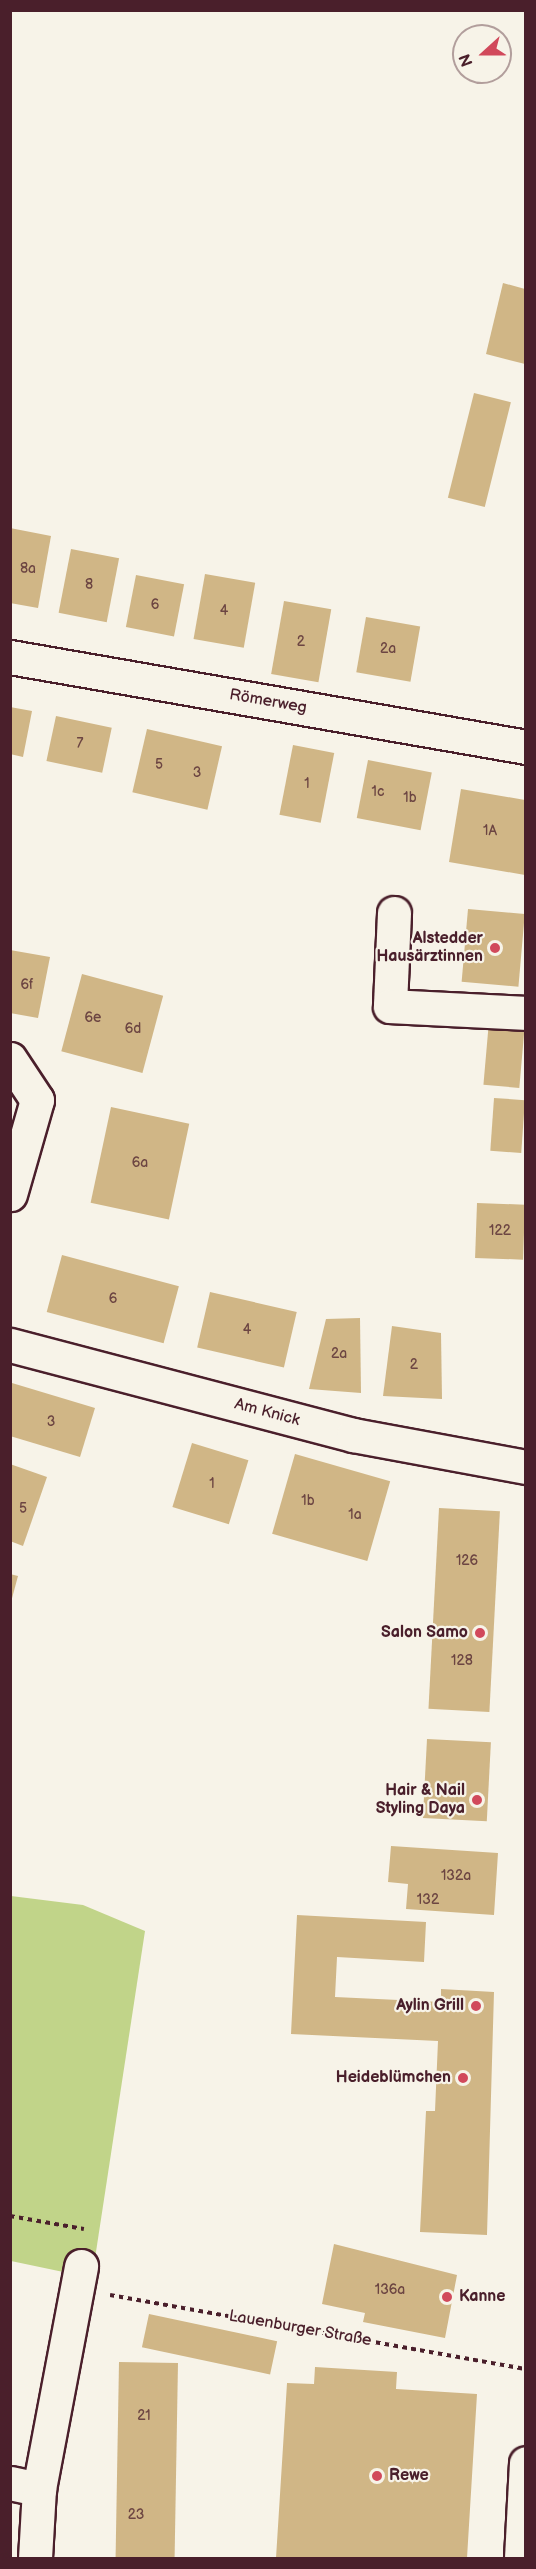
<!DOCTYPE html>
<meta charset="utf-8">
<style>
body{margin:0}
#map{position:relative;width:536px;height:2569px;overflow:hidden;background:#f7f3e8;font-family:"Balsamiq Sans",sans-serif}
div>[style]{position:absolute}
.green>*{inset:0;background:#c1d489}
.building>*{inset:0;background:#d0b686;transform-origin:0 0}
.path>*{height:4px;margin-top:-2px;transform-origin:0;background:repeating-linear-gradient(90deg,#4a1f2b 0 4.5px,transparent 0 9px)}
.roads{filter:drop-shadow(2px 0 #4a1f2b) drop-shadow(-2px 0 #4a1f2b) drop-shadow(0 2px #4a1f2b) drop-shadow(0 -2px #4a1f2b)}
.minor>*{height:33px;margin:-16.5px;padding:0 16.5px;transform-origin:16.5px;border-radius:16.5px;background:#f7f3e8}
.dots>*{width:16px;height:16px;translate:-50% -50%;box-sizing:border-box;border:3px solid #f7f3e8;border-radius:50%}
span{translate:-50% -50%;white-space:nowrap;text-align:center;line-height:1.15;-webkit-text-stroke:4.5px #f7f3e8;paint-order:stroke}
.number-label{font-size:14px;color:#6c4542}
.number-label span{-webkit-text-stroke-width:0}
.street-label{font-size:16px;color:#4a1f2b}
.poi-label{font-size:16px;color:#4a1f2b;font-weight:700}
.right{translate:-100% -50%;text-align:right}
.left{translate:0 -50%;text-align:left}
.frame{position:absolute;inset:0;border:12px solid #4a1f2b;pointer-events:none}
.north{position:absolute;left:452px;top:24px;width:60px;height:60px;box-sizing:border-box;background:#f7f3e8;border:2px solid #b29e9c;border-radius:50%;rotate:249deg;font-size:16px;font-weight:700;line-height:24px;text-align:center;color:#4a1f2b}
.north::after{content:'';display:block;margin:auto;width:21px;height:27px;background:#d1495b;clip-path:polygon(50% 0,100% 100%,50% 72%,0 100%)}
</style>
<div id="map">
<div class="green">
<div style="clip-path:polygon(11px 1896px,83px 1905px,145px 1931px,92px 2278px,11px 2261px)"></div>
</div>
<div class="building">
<div style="clip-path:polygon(503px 283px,525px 289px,525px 364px,486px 354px)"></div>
<div style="left:474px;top:393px;width:38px;height:108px;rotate:14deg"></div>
<div style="clip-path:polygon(10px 528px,51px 536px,38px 608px,10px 603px)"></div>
<div style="left:71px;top:549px;width:49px;height:65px;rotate:11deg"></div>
<div style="left:205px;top:574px;width:51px;height:66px;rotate:10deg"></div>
<div style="left:136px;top:575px;width:49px;height:53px;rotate:11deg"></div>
<div style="left:284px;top:601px;width:48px;height:74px;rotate:10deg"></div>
<div style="left:366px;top:617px;width:55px;height:56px;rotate:10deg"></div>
<div style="clip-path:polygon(10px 707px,32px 711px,23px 757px,10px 754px)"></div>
<div style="left:56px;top:716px;width:57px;height:46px;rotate:12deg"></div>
<div style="left:147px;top:729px;width:77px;height:65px;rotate:13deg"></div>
<div style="left:293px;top:745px;width:42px;height:71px;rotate:11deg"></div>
<div style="left:368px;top:760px;width:65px;height:59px;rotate:11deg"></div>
<div style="clip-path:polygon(461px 789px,525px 800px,525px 875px,449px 862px)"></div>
<div style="left:468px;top:909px;width:57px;height:73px;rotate:5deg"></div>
<div style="clip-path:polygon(10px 950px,50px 957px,38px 1018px,10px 1013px)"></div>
<div style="left:82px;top:974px;width:84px;height:80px;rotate:15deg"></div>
<div style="left:489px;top:1021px;width:36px;height:64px;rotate:5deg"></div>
<div style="left:494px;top:1098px;width:31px;height:53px;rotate:4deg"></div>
<div style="left:111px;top:1107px;width:80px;height:98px;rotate:12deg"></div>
<div style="left:477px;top:1203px;width:48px;height:55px;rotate:2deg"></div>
<div style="left:62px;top:1255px;width:121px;height:59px;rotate:15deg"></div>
<div style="left:210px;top:1292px;width:89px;height:57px;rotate:13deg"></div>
<div style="clip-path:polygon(360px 1318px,361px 1393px,309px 1389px,326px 1319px)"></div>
<div style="clip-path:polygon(392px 1326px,441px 1333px,442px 1399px,383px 1396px)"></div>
<div style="clip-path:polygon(12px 1383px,95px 1408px,80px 1457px,10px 1436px)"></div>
<div style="left:192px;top:1443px;width:59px;height:67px;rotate:17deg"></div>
<div style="left:295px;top:1454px;width:99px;height:83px;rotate:16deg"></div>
<div style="clip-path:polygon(10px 1464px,47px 1477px,23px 1546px,10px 1541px)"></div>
<div style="left:439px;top:1508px;width:61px;height:201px;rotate:3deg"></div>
<div style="clip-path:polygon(10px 1574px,18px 1576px,11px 1602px,10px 1602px)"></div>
<div style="left:427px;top:1739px;width:64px;height:79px;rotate:3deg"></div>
<div style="clip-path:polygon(391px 1846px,498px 1853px,494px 1915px,406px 1909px,408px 1884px,388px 1882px)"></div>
<div style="clip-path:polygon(297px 1915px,426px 1922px,424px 1962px,337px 1957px,335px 1997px,441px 2002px,441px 1989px,494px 1992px,487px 2235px,420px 2232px,426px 2111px,435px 2111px,438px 2041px,291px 2034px)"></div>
<div style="clip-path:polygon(334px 2244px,457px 2275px,445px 2338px,363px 2322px,365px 2313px,322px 2304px)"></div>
<div style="left:149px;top:2314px;width:131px;height:34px;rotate:12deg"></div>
<div style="left:119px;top:2362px;width:59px;height:197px;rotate:1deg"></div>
<div style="clip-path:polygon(315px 2367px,397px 2372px,396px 2389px,477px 2394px,467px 2558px,276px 2558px,287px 2383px,314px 2384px)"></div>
</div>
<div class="path">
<div style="left:10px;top:2216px;width:75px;rotate:10deg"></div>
<div style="left:110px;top:2295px;width:423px;rotate:10.1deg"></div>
</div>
<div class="roads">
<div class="minor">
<div style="left:10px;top:657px;width:524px;rotate:9.89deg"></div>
<div style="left:394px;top:913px;width:93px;rotate:92.5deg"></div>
<div style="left:390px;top:1006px;width:136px;rotate:2.9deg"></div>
<div style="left:10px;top:1059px;width:49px;rotate:56.6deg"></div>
<div style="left:37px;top:1100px;width:98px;rotate:106deg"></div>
<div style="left:10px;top:1345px;width:355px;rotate:14.7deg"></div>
<div style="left:353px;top:1435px;width:176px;rotate:10.5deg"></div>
<div style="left:10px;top:2483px;width:30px;rotate:12deg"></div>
<div style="left:35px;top:2558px;width:69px;rotate:-86.7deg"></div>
<div style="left:39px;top:2489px;width:227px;rotate:-79.3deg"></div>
<div style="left:521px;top:2558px;width:95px;rotate:-87deg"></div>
</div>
</div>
<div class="dots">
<div style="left:495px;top:948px;background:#d1495b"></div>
<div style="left:480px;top:1633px;background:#d1495b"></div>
<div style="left:477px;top:1800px;background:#d1495b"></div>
<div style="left:476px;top:2006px;background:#d1495b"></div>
<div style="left:463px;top:2078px;background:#d1495b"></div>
<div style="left:447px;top:2297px;background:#d1495b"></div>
<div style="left:377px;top:2476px;background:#d1495b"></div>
</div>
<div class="number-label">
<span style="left:28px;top:569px">8a</span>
<span style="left:89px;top:585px">8</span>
<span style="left:155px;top:605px">6</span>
<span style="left:224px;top:611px">4</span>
<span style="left:301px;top:642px">2</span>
<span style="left:388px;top:649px">2a</span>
<span style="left:80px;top:744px">7</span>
<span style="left:159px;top:765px">5</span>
<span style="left:197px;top:773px">3</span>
<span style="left:307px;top:784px">1</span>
<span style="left:378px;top:792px">1c</span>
<span style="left:410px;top:798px">1b</span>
<span style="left:490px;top:831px">1A</span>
<span style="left:27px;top:985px">6f</span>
<span style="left:93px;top:1018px">6e</span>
<span style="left:133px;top:1029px">6d</span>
<span style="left:140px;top:1163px">6a</span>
<span style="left:500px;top:1231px">122</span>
<span style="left:113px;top:1299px">6</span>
<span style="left:247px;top:1330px">4</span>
<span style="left:339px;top:1354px">2a</span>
<span style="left:414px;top:1365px">2</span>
<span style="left:51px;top:1422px">3</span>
<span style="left:212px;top:1484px">1</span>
<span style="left:308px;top:1501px">1b</span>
<span style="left:23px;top:1509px">5</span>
<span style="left:355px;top:1515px">1a</span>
<span style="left:467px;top:1561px">126</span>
<span style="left:462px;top:1661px">128</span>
<span style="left:456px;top:1876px">132a</span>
<span style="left:428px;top:1900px">132</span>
<span style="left:390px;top:2290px">136a</span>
<span style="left:144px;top:2416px">21</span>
<span style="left:136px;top:2515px">23</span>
</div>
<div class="street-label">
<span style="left:268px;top:702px;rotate:10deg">Römerweg</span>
<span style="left:267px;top:1413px;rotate:15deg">Am Knick</span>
<span style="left:300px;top:2329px;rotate:10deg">Lauenburger Straße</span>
</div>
<div class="poi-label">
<span class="right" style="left:483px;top:948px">Alstedder<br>Hausärztinnen</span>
<span class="right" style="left:468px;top:1633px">Salon Samo</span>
<span class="right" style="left:465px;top:1800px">Hair &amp; Nail<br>Styling Daya</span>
<span class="right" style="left:464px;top:2006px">Aylin Grill</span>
<span class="right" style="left:451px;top:2078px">Heideblümchen</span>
<span class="left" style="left:459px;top:2297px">Kanne</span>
<span class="left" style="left:389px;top:2476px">Rewe</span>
</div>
<div class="frame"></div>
<div class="north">N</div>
</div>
